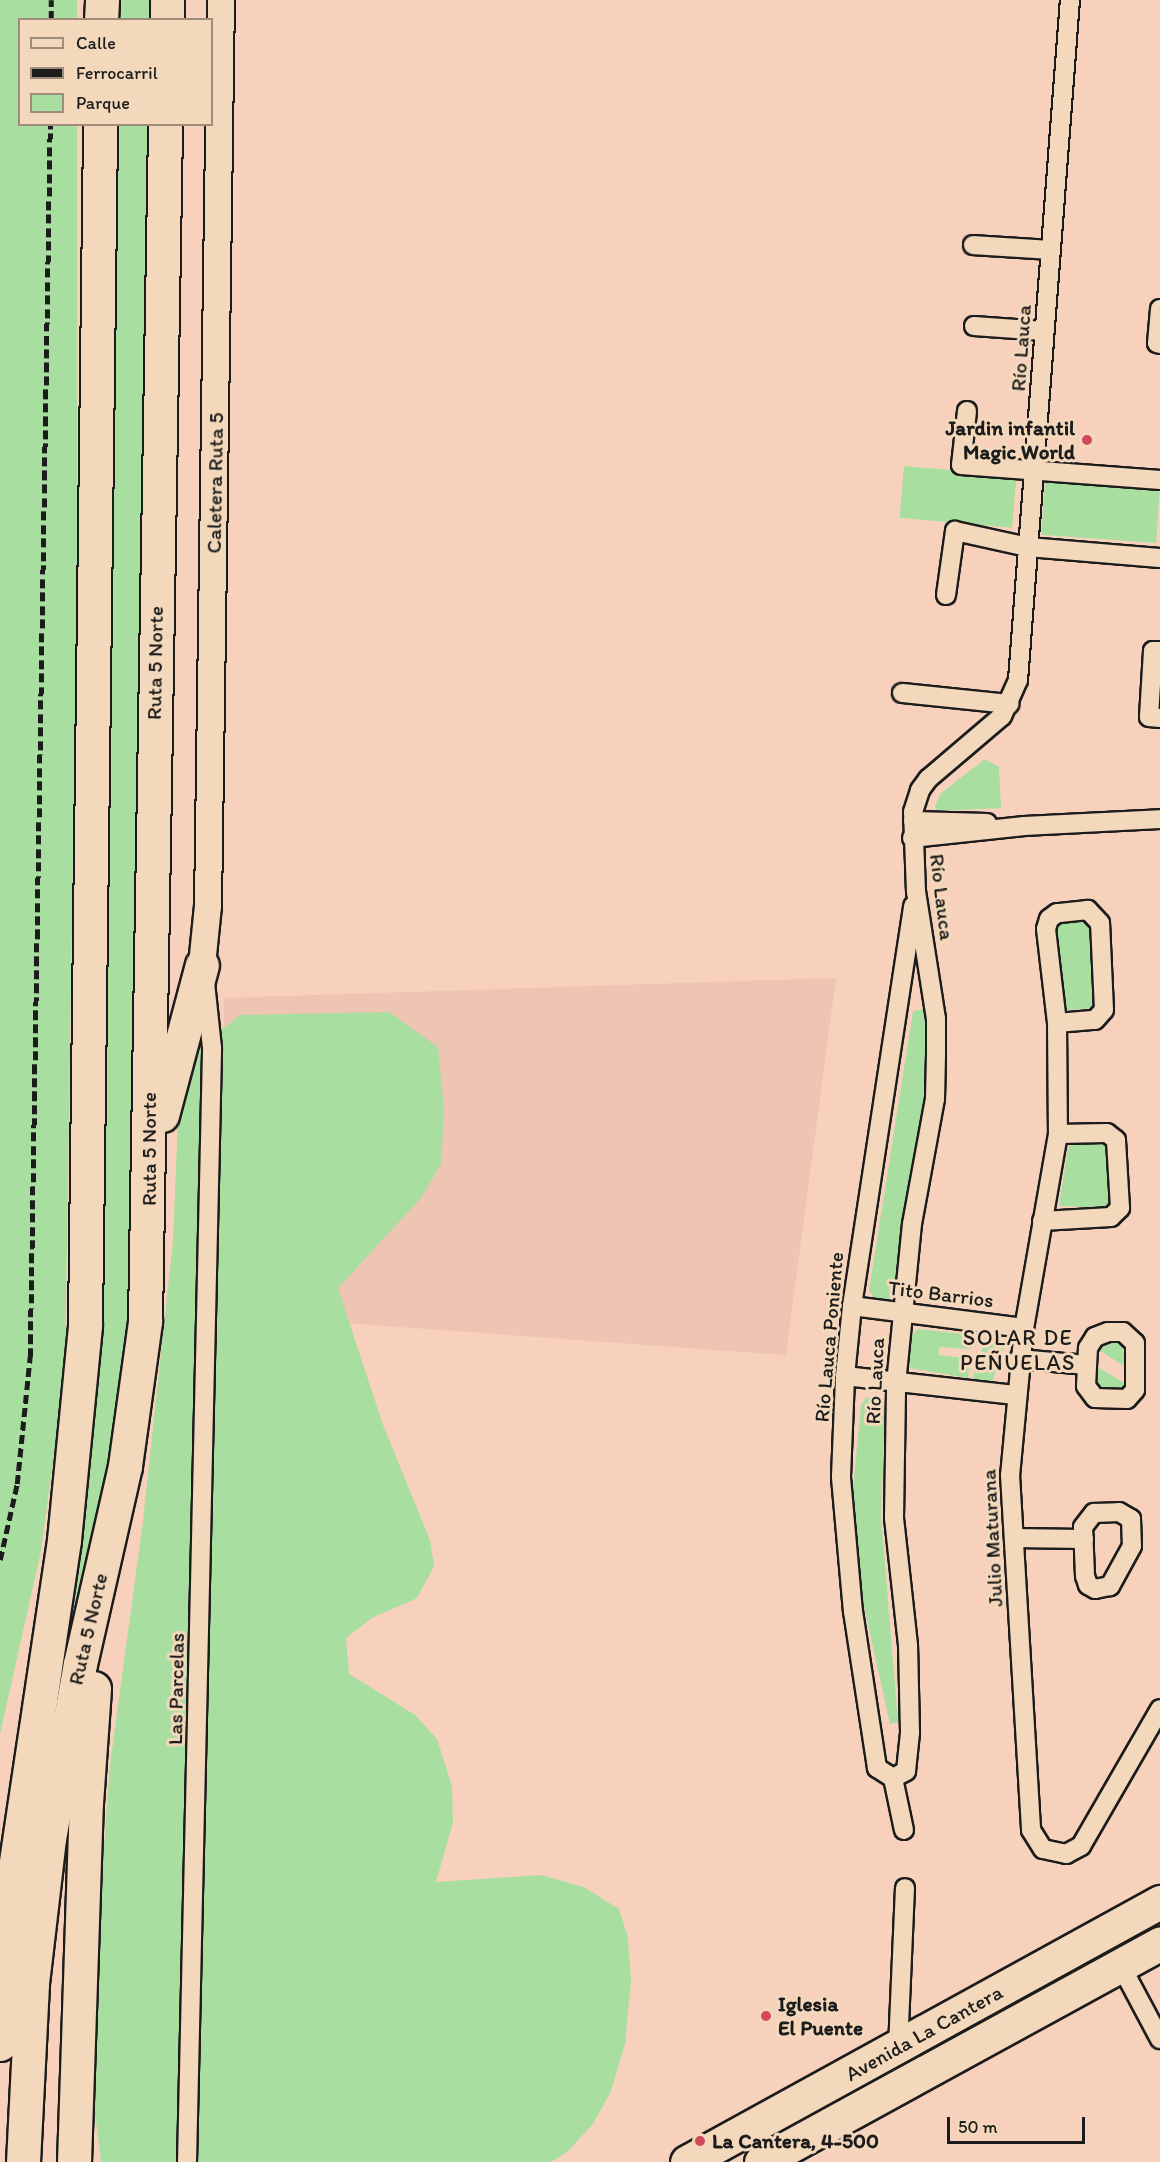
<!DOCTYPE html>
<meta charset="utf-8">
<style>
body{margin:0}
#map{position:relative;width:1160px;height:2162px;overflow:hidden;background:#f7d1bb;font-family:Itim,sans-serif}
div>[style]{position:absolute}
.built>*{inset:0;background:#eec4b3}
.green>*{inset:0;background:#a9dea1;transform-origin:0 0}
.roads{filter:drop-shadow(2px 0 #1c1c1c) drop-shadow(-2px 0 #1c1c1c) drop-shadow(0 2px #1c1c1c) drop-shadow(0 -2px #1c1c1c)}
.street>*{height:18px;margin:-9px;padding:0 9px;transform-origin:9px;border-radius:9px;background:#f4d8bb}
.secondary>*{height:26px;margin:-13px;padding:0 13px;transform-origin:13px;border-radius:13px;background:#f4d8bb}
.highway>*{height:33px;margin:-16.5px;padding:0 16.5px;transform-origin:16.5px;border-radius:16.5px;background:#f4d8bb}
.rail>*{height:4.5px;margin-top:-2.25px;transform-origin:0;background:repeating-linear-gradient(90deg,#1c1c1c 0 9px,transparent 0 13.5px)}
.dots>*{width:16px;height:16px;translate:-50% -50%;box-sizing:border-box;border:3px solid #f4d8bb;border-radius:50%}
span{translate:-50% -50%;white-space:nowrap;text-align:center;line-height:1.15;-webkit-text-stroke:6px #f4d8bb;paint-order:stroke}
.street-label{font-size:21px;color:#1c1c1c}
.poi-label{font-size:21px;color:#1c1c1c;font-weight:700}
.right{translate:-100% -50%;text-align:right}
.left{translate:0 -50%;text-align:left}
.neighbourhood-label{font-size:22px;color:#1c1c1c;letter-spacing:1.5px}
.legend{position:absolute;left:18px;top:18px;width:195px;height:108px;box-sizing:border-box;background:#f4d8bb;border:2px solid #9e8d7b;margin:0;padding:8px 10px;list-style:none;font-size:18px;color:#1c1c1c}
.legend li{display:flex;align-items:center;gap:12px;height:30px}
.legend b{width:30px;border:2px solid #9e8d7b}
.scale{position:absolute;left:947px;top:2117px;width:138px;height:27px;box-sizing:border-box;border:3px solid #1c1c1c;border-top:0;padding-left:8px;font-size:18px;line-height:21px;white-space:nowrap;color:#1c1c1c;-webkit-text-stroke:4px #f4d8bb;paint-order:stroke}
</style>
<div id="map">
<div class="built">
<div style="clip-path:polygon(836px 978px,786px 1355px,219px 1314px,224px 998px)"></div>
</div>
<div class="green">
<div style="clip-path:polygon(0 0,77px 0,77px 19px,20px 20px,20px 124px,77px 125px,77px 594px,65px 1371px,41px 1551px,0 1734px)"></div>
<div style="left:117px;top:0;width:37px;height:20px"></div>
<div style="clip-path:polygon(115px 125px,151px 125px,136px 1246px,124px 1395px,49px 1755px,64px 1612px)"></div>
<div style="left:904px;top:466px;width:113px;height:52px;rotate:5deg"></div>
<div style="left:1045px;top:482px;width:115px;height:53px;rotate:4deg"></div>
<div style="clip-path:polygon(985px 759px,999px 767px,1001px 808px,937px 811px,935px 806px,941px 793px)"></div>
<div style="clip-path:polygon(1087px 920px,1092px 930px,1095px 1008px,1067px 1010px,1062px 1004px,1057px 926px,1061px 921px)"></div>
<div style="clip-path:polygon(930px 1008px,931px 1048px,924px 1129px,907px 1209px,896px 1291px,886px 1302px,876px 1300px,869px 1291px,913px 1011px)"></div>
<div style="clip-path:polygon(389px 1012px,438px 1047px,444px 1110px,441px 1164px,421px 1198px,338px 1288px,383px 1425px,430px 1540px,434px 1566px,417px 1598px,372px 1618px,346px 1638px,349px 1674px,415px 1715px,437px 1739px,452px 1786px,453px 1822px,436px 1882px,541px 1875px,584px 1887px,619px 1909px,628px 1938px,631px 1980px,625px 2044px,611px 2091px,593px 2124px,567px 2152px,551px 2162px,101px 2162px,93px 2097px,96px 1956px,110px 1765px,143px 1521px,173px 1241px,178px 1119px,195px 1052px,240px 1015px)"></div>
<div style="clip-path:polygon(1072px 1143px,1105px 1145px,1110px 1208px,1059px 1206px,1068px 1148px)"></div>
<div style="clip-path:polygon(918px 1329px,973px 1335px,971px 1349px,939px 1347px,939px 1355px,970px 1359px,968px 1378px,909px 1368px,911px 1336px)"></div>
<div style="left:986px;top:1337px;width:20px;height:45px;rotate:18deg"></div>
<div style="clip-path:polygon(1104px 1340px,1121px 1341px,1127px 1368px,1099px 1350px)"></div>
<div style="clip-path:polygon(1098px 1367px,1129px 1386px,1125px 1391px,1102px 1393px,1096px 1387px)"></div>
<div style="clip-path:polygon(876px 1396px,885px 1408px,881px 1516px,898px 1722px,890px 1724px,860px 1588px,853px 1489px,861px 1405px,866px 1398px)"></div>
</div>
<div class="roads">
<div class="street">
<div style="left:973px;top:245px;width:77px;rotate:3.7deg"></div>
<div style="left:1160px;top:309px;width:34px;rotate:95deg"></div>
<div style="left:1157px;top:343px;width:3px;rotate:18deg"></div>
<div style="left:974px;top:326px;width:70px;rotate:4.1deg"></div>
<div style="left:967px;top:411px;width:54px;rotate:96.3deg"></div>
<div style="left:961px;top:465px;width:200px;rotate:4.3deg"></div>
<div style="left:946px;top:595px;width:65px;rotate:-82deg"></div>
<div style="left:955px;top:531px;width:75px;rotate:12.4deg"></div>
<div style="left:1028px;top:547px;width:132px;rotate:4.8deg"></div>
<div style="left:1160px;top:651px;width:7px;rotate:180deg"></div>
<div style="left:1153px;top:651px;width:66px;rotate:93.5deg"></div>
<div style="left:1149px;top:717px;width:11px;rotate:5deg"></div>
<div style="left:902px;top:693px;width:108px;rotate:5.9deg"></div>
<div style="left:913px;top:821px;width:74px;rotate:1.5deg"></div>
<div style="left:912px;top:838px;width:113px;rotate:-6.1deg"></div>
<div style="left:1024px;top:826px;width:136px;rotate:-2.9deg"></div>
<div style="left:1057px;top:1023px;width:38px;rotate:-5deg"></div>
<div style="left:1095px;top:1020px;width:13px;rotate:-48deg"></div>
<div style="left:1104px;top:1010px;width:87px;rotate:-92.6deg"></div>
<div style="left:1100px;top:923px;width:18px;rotate:-133deg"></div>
<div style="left:1088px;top:910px;width:31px;rotate:174deg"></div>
<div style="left:1057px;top:913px;width:10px;rotate:143deg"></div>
<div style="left:1049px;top:919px;width:10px;rotate:107deg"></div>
<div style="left:1046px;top:929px;width:95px;rotate:83.3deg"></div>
<div style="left:1057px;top:1023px;width:111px;rotate:89.5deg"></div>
<div style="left:1058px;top:1134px;width:197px;rotate:99.9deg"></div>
<div style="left:1024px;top:1328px;width:148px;rotate:95.4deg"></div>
<div style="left:1010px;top:1475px;width:356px;rotate:86.6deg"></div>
<div style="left:1031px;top:1830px;width:22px;rotate:58deg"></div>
<div style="left:1043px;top:1849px;width:24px;rotate:12deg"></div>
<div style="left:1066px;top:1854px;width:17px;rotate:-28deg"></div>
<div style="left:1081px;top:1846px;width:158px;rotate:-60deg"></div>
<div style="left:1042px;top:1221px;width:69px;rotate:-3.3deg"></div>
<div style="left:1111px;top:1217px;width:13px;rotate:-45deg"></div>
<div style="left:1120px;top:1208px;width:68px;rotate:-93.4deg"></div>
<div style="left:1116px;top:1140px;width:11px;rotate:-142deg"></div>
<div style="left:1107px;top:1133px;width:49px;rotate:178.8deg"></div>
<div style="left:852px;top:1306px;width:173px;rotate:7.3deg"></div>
<div style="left:1108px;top:1332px;width:15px"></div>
<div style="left:1123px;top:1332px;width:16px;rotate:43deg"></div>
<div style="left:1135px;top:1343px;width:47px;rotate:90deg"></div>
<div style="left:1135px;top:1390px;width:12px;rotate:132deg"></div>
<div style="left:1127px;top:1399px;width:32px;rotate:-178deg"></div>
<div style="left:1095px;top:1398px;width:15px;rotate:-127deg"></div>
<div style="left:1086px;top:1386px;width:38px;rotate:-87deg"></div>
<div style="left:1088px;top:1348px;width:13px;rotate:-58deg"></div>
<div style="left:1095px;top:1337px;width:14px;rotate:-21deg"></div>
<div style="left:1019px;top:1359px;width:68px;rotate:5deg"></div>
<div style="left:845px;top:1376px;width:171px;rotate:6.4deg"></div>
<div style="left:1119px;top:1512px;width:14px;rotate:30deg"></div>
<div style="left:1131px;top:1519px;width:27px;rotate:88deg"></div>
<div style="left:1132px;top:1546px;width:46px;rotate:118.8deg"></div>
<div style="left:1110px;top:1586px;width:15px;rotate:169deg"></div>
<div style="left:1095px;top:1589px;width:8px;rotate:-150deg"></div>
<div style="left:1088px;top:1585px;width:9px;rotate:-108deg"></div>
<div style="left:1085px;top:1576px;width:49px;rotate:-92.3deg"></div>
<div style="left:1083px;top:1527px;width:18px;rotate:-52deg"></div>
<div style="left:1094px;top:1513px;width:25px;rotate:-2deg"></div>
<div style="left:1014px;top:1538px;width:70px;rotate:0.8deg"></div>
<div style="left:893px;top:1778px;width:15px;rotate:-28deg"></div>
<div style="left:906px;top:1771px;width:39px;rotate:-84deg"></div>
<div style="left:910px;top:1732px;width:87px;rotate:-91.3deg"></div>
<div style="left:908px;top:1645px;width:128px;rotate:-96.3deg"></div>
<div style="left:894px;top:1518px;width:134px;rotate:-89.1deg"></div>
<div style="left:896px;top:1384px;width:161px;rotate:-84.3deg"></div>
<div style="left:912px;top:1224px;width:127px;rotate:-79.6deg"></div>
<div style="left:935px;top:1099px;width:44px;rotate:-88.7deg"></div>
<div style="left:936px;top:1055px;width:36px;rotate:-90deg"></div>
<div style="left:936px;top:1019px;width:129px;rotate:-98.9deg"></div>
<div style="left:916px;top:892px;width:80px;rotate:-92.1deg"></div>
<div style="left:913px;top:812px;width:23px;rotate:-72deg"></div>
<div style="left:920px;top:790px;width:14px;rotate:-54deg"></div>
<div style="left:928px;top:779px;width:97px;rotate:-40.4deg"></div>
<div style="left:1002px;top:716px;width:39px;rotate:-66deg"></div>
<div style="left:1018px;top:680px;width:682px;rotate:-85.63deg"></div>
<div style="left:893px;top:1778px;width:19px;rotate:-148deg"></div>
<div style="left:877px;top:1768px;width:158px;rotate:-98.7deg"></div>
<div style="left:853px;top:1612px;width:136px;rotate:-95.1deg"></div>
<div style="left:841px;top:1477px;width:101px;rotate:-87.7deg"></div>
<div style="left:845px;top:1376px;width:70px;rotate:-84.3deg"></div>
<div style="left:852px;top:1306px;width:405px;rotate:-81.3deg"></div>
<div style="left:893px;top:1778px;width:53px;rotate:78.1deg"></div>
<div style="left:1121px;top:1966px;width:83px;rotate:61.9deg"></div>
<div style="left:898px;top:2048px;width:160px;rotate:-87.5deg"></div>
<div style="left:187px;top:2162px;width:1114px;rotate:-88.71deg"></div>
<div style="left:212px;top:1048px;width:65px;rotate:-96.1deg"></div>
</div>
<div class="secondary">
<div style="left:202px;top:965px;width:59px;rotate:-84.2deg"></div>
<div style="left:208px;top:906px;width:906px;rotate:-89.18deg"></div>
</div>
<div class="highway">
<div style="left:101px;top:20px;width:20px;rotate:-87deg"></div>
<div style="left:167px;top:20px;width:20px;rotate:-90deg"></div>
<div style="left:162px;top:1115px;width:155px;rotate:-75.1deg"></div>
<div style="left:0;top:2044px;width:177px;rotate:-85.1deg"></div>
<div style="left:15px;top:1868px;width:332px;rotate:-81.5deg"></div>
<div style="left:64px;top:1540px;width:217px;rotate:-84.4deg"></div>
<div style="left:85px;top:1324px;width:1200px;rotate:-89.28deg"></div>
<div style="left:23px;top:2162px;width:179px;rotate:-87.1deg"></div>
<div style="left:32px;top:1983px;width:145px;rotate:-83.3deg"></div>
<div style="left:49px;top:1839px;width:178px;rotate:-80deg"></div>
<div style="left:80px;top:1664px;width:203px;rotate:-77.2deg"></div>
<div style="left:125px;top:1466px;width:146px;rotate:-82.1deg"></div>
<div style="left:145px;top:1321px;width:1197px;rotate:-89.04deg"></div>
<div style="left:74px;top:2162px;width:359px;rotate:-88.1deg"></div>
<div style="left:86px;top:1803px;width:115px;rotate:-86deg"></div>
<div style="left:687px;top:2162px;width:540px;rotate:-28.8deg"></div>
<div style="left:761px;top:2162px;width:455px;rotate:-28.7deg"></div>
</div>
</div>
<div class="rail">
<div style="left:51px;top:20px;width:20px;rotate:-90deg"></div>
<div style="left:0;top:1560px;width:78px;rotate:-77.4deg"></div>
<div style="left:17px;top:1484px;width:128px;rotate:-84.2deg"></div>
<div style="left:30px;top:1357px;width:1233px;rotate:-89.07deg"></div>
</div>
<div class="dots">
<div style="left:1087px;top:440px;background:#d1495b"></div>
<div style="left:766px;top:2016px;background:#d1495b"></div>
<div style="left:700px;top:2141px;background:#d1495b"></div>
</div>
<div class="street-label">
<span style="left:1021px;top:348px;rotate:-86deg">Río Lauca</span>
<span style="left:215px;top:483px;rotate:-89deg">Caletera Ruta 5</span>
<span style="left:155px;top:663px;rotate:-89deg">Ruta 5 Norte</span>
<span style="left:942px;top:897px;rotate:83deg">Río Lauca</span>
<span style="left:149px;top:1149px;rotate:-90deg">Ruta 5 Norte</span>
<span style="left:941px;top:1294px;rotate:7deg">Tito Barrios</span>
<span style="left:829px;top:1337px;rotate:-85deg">Río Lauca Poniente</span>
<span style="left:875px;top:1381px;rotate:-87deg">Río Lauca</span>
<span style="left:992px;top:1538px;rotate:-93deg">Julio Maturana</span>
<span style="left:88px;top:1629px;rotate:-77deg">Ruta 5 Norte</span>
<span style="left:176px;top:1689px;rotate:-89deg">Las Parcelas</span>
<span style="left:924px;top:2033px;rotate:-29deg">Avenida La Cantera</span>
</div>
<div class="poi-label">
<span class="right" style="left:1075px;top:440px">Jardin infantil<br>Magic World</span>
<span class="left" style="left:778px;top:2016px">Iglesia<br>El Puente</span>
<span class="left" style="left:712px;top:2141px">La Cantera, 4-500</span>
</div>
<div class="neighbourhood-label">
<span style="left:1018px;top:1350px">SOLAR DE<br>PEÑUELAS</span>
</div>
<ul class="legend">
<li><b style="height:8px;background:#f4d8bb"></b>Calle</li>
<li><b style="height:8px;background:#1c1c1c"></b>Ferrocarril</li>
<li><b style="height:16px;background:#a9dea1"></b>Parque</li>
</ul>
<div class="scale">50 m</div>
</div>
